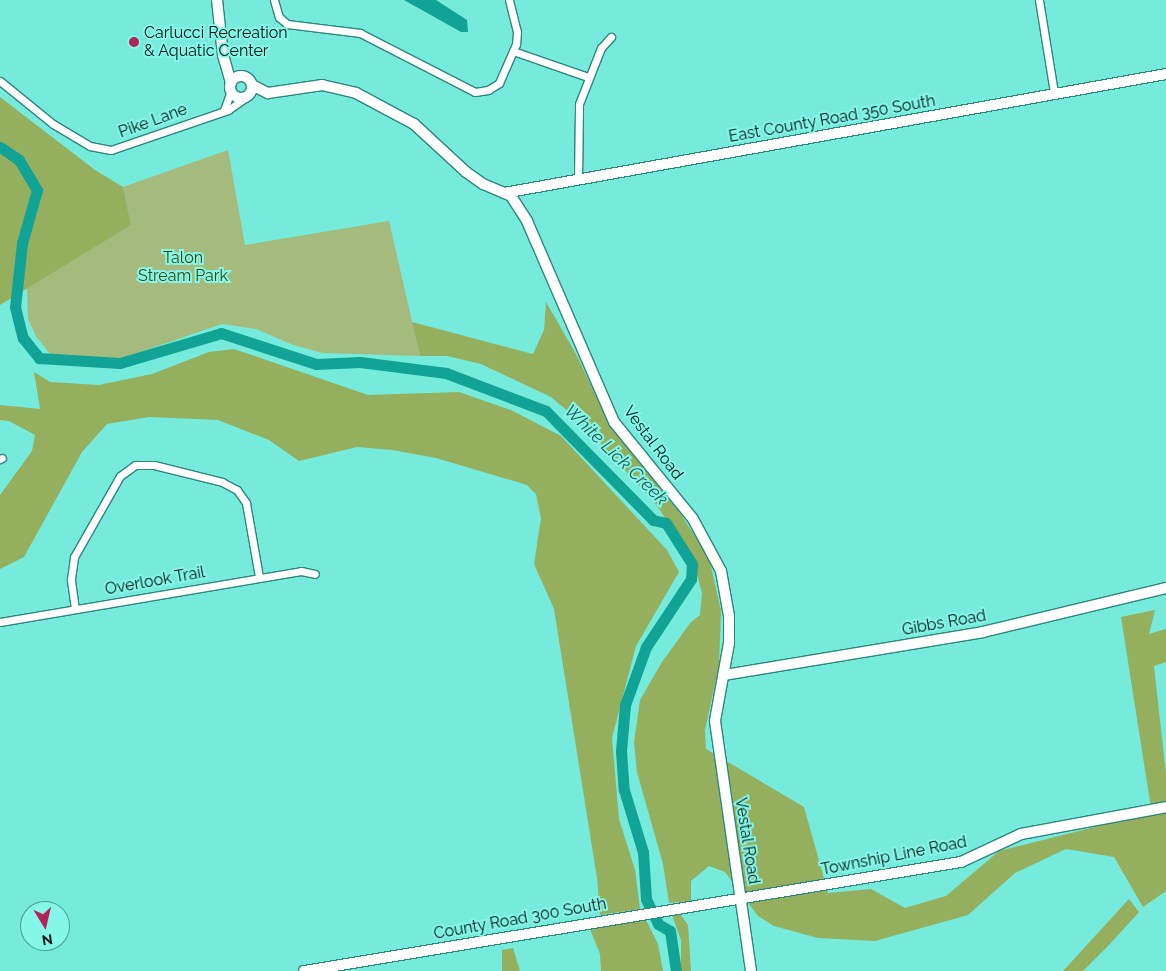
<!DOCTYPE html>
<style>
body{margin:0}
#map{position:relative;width:1166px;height:971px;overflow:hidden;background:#76eadb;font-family:Raleway,sans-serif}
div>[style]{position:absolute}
.green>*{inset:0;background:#a5bb7e}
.forest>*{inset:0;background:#94af5e}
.water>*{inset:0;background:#11a396}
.river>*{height:11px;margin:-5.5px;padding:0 5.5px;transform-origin:5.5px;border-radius:5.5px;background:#11a396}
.roads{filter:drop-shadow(1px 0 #2b887d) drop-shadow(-1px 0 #2b887d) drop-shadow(0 1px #2b887d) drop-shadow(0 -1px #2b887d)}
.street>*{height:7px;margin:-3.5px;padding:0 3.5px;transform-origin:3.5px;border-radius:3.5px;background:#fff}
.secondary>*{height:10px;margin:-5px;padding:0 5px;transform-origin:5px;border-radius:5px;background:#fff}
.secondary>.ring{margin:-5px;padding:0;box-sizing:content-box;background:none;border:10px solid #fff;border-radius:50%}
.dots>*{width:14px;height:14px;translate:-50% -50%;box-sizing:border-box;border:2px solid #84f7e8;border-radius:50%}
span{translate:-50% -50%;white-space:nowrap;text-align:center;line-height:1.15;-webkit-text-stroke:4px #84f7e8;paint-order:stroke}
.poi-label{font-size:16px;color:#001512}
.left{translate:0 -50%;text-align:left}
.street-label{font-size:16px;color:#001512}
.park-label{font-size:16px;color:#37480b}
.water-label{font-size:18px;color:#295d56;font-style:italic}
.north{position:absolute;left:20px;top:901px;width:50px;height:50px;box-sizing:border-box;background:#84f7e8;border:1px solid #4f9d92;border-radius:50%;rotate:171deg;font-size:14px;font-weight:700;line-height:20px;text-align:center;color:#001512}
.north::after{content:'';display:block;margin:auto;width:18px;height:22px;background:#b22359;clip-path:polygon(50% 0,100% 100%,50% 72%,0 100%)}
</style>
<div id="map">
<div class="green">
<div style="clip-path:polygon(228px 150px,245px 245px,389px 221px,420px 356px,323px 353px,293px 345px,256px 329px,222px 324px,120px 359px,51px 355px,36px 336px,28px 319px,27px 287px,131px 225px,123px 187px)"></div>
</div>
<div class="forest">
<div style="clip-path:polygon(0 97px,95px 170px,123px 187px,131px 225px,0 305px)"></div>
<div style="clip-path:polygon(546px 302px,576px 354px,609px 423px,680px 513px,709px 558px,721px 610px,719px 666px,705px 730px,706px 749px,804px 807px,828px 893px,871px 889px,905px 908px,946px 896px,999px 851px,1135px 817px,1151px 808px,1121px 617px,1155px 610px,1149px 634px,1166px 629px,1166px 662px,1154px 666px,1166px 774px,1166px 891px,1143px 907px,1114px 857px,1066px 849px,1015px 873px,968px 915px,875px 941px,818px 938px,774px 926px,758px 916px,725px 872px,709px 866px,691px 881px,691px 901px,669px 903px,663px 864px,637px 772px,634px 742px,640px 700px,662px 662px,691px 622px,700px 615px,702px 593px,692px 557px,655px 503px,582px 423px,551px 397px,481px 364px,447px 356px,420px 356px,412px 322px,533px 354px,544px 330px)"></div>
<div style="clip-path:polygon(234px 349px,368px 395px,459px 392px,511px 410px,561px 436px,667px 550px,679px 572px,636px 646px,612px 738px,619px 819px,635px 870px,640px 909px,600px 915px,597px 878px,554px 609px,534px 564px,541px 518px,536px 494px,527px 485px,436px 458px,392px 450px,357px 447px,299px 461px,269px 440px,218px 420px,149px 417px,107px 424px,82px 452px,24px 557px,0 569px,0 495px,32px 451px,35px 435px,9px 421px,0 420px,0 405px,40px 409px,34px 372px,50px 382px,99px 385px,152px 374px,209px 352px)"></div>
<div style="clip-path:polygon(1129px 899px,1139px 912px,1109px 945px,1083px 971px,1063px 971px)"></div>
<div style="clip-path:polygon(680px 914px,688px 925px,691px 971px,681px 971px,681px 940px,672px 915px)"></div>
<div style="clip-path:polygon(646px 920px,658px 944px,663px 971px,601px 971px,600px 954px,590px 929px)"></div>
<div style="clip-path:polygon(513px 948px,520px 971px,502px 971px,502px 950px)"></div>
</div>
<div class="water">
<div style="clip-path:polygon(404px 0,436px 0,467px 20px,468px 32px,461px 32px)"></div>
</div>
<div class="river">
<div style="left:0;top:147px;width:23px;rotate:34deg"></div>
<div style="left:19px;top:160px;width:35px;rotate:59deg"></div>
<div style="left:37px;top:190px;width:55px;rotate:105.8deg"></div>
<div style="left:22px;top:243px;width:64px;rotate:96.2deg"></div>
<div style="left:15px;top:307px;width:32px;rotate:76deg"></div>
<div style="left:23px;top:338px;width:26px;rotate:51deg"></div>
<div style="left:39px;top:358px;width:81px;rotate:3.5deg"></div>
<div style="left:120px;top:363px;width:105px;rotate:-16.5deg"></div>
<div style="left:221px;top:333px;width:100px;rotate:18.1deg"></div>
<div style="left:316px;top:364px;width:44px;rotate:-2.6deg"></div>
<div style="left:360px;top:362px;width:87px;rotate:7.3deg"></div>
<div style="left:446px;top:373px;width:107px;rotate:20.8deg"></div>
<div style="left:546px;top:411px;width:153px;rotate:45.5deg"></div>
<div style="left:653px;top:520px;width:13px;rotate:13deg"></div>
<div style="left:666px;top:523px;width:49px;rotate:57.6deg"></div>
<div style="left:692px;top:564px;width:15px;rotate:94deg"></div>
<div style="left:691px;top:579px;width:82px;rotate:123.5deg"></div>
<div style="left:646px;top:647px;width:62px;rotate:109.9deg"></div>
<div style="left:625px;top:705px;width:46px;rotate:95deg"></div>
<div style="left:621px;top:751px;width:39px;rotate:86deg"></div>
<div style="left:624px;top:790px;width:65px;rotate:73deg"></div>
<div style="left:643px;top:852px;width:47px;rotate:86.3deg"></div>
<div style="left:646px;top:899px;width:28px;rotate:64deg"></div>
<div style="left:658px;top:924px;width:14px;rotate:30deg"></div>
<div style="left:670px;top:931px;width:40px;rotate:81.5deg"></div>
</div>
<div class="roads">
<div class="street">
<div style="left:274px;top:0;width:18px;rotate:74deg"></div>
<div style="left:279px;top:17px;width:11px;rotate:41deg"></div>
<div style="left:287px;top:24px;width:74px;rotate:7deg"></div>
<div style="left:360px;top:33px;width:129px;rotate:27.2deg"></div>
<div style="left:475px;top:92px;width:13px;rotate:-9deg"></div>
<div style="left:488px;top:90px;width:13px;rotate:-32deg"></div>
<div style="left:499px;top:83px;width:43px;rotate:-66.4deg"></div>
<div style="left:516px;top:44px;width:12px;rotate:-85deg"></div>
<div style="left:517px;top:32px;width:33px;rotate:-104deg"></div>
<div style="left:1039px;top:0;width:94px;rotate:80.8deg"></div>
<div style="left:513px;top:51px;width:79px;rotate:19.1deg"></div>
<div style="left:0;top:81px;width:68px;rotate:39.1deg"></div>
<div style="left:53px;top:124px;width:43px;rotate:30.7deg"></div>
<div style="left:90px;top:146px;width:21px;rotate:11deg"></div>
<div style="left:111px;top:150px;width:124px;rotate:-18.9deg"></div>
<div style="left:228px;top:110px;width:21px;rotate:-35deg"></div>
<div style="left:224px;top:110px;width:20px;rotate:-70deg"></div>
<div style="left:578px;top:179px;width:75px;rotate:-89.2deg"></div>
<div style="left:579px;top:104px;width:60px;rotate:-68.6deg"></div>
<div style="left:601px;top:48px;width:15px;rotate:-48deg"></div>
<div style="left:0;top:459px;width:2px;rotate:-27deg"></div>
<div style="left:75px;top:609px;width:30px;rotate:-98deg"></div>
<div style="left:71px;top:579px;width:22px;rotate:-82deg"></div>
<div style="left:74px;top:557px;width:93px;rotate:-60.4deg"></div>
<div style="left:120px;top:476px;width:19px;rotate:-36deg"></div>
<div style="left:135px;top:465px;width:19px"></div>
<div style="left:154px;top:465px;width:70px;rotate:14deg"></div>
<div style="left:222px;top:482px;width:17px;rotate:28deg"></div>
<div style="left:237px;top:490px;width:16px;rotate:55deg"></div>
<div style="left:246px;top:503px;width:75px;rotate:80deg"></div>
<div style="left:0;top:622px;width:305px;rotate:-9.6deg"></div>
<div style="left:301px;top:571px;width:14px;rotate:12deg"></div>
</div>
<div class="secondary">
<div style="left:217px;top:0;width:55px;rotate:83.8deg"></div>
<div style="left:223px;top:55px;width:29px;rotate:74deg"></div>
<div class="ring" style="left:230px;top:76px;width:12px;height:12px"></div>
<div style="left:252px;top:85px;width:18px;rotate:27deg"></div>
<div style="left:268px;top:93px;width:55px;rotate:-8.4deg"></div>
<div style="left:322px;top:85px;width:35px;rotate:13deg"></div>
<div style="left:356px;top:93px;width:66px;rotate:28.1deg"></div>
<div style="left:414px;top:124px;width:71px;rotate:42.7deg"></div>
<div style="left:466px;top:172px;width:21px;rotate:35deg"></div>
<div style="left:483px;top:184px;width:30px;rotate:23deg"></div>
<div style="left:511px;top:196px;width:30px;rotate:57deg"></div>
<div style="left:527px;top:221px;width:219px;rotate:66.6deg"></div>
<div style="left:614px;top:422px;width:125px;rotate:50.8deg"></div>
<div style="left:693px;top:519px;width:59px;rotate:61.7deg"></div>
<div style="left:721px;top:571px;width:46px;rotate:79.9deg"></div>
<div style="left:729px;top:616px;width:27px;rotate:90deg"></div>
<div style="left:729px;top:643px;width:79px;rotate:100.2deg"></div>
<div style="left:715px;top:721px;width:253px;rotate:81.8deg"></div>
<div style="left:504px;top:193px;width:673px;rotate:-10.19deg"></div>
<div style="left:724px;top:675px;width:263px;rotate:-9.4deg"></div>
<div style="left:983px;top:632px;width:188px;rotate:-13.5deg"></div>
<div style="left:304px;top:971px;width:666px;rotate:-9.42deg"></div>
<div style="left:961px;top:862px;width:66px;rotate:-25deg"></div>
<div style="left:1021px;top:834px;width:147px;rotate:-10.5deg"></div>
</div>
</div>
<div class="dots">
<div style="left:134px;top:42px;background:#b22359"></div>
</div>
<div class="poi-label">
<span class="left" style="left:144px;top:42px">Carlucci Recreation<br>&amp; Aquatic Center</span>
</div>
<div class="street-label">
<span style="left:832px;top:119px;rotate:-10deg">East County Road 350 South</span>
<span style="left:153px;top:121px;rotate:-20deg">Pike Lane</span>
<span style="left:653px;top:443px;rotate:53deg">Vestal Road</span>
<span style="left:155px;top:581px;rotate:-10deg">Overlook Trail</span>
<span style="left:944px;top:623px;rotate:-10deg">Gibbs Road</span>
<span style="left:747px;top:841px;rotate:81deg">Vestal Road</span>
<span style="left:894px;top:856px;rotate:-11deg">Township Line Road</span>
<span style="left:520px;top:919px;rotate:-10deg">County Road 300 South</span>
</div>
<div class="park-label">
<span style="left:183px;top:267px">Talon<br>Stream Park</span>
</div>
<div class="water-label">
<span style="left:616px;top:455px;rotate:44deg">White Lick Creek</span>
</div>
<div class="north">N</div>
</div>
